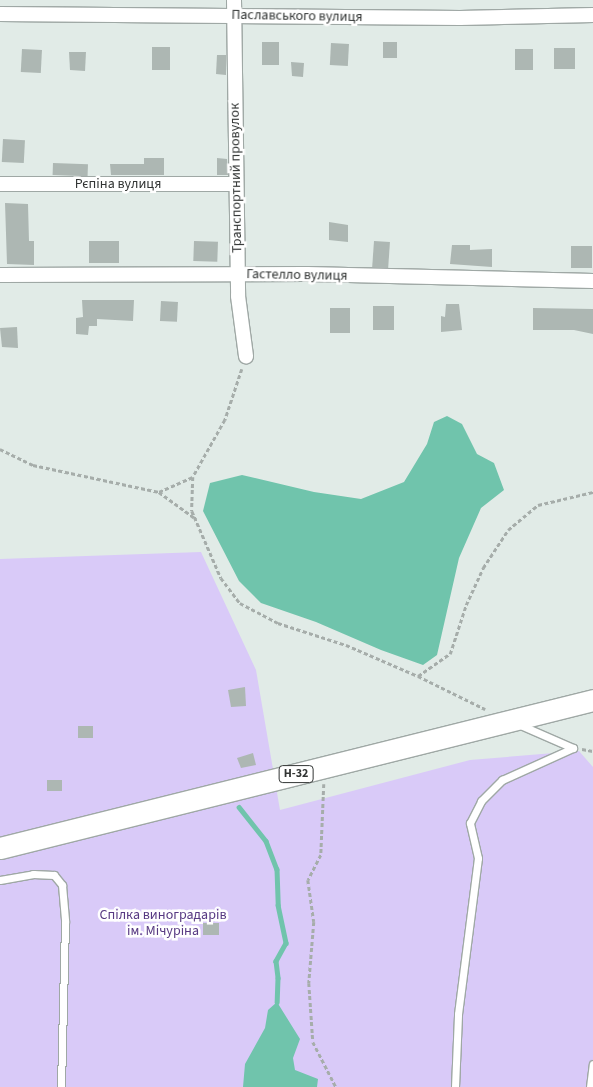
<!DOCTYPE html>
<meta charset="utf-8">
<style>
body{margin:0}
#map{position:relative;width:593px;height:1087px;overflow:hidden;background:#e1ebe7;font-family:"Source Sans 3",sans-serif}
div>[style]{position:absolute}
.green>*{inset:0;background:#d9caf8}
.water>*{inset:0;background:#70c4ac}
.stream>*{height:4.5px;margin:-2.25px;padding:0 2.25px;transform-origin:2.25px;border-radius:2.25px;background:#70c4ac}
.building>*{inset:0;background:#adb7b3;transform-origin:0 0}
.path>*{height:2.5px;margin-top:-1.25px;transform-origin:0;background:repeating-linear-gradient(90deg,#a6adaa 0 4px,transparent 0 6.5px)}
.roads{filter:drop-shadow(1px 0 #9fa8a5) drop-shadow(-1px 0 #9fa8a5) drop-shadow(0 1px #9fa8a5) drop-shadow(0 -1px #9fa8a5)}
.service>*{height:7px;margin:-3.5px;padding:0 3.5px;transform-origin:3.5px;border-radius:3.5px;background:#fff}
.minor>*{height:14px;margin:-7px;padding:0 7px;transform-origin:7px;border-radius:7px;background:#fff}
.primary>*{height:21px;margin:-10.5px;padding:0 10.5px;transform-origin:10.5px;border-radius:10.5px;background:#fff}
span{translate:-50% -50%;white-space:nowrap;text-align:center;line-height:1.15;-webkit-text-stroke:5px #fff;paint-order:stroke}
.shield-label span{padding:1px 4px;background:#fff;border:1px solid;border-radius:4px;-webkit-text-stroke-width:0}
.shield-label{font-size:12px;color:#323534;font-weight:700}
.street-label{font-size:14px;color:#323534}
.park-label{font-size:14px;color:#573982}
</style>
<div id="map">
<div class="green">
<div style="clip-path:polygon(201px 552px,256px 670px,280px 810px,470px 760px,579px 751px,593px 767px,593px 1063px,589px 1087px,0 1087px,0 559px)"></div>
</div>
<div class="water">
<div style="clip-path:polygon(447px 416px,462px 424px,477px 454px,494px 463px,504px 490px,481px 508px,459px 558px,437px 655px,423px 665px,381px 650px,316px 622px,261px 603px,239px 581px,203px 511px,210px 483px,242px 475px,314px 492px,361px 499px,404px 482px,427px 444px,434px 422px)"></div>
<div style="clip-path:polygon(277px 1002px,300px 1039px,293px 1058px,295px 1070px,318px 1079px,317px 1087px,243px 1087px,245px 1064px,265px 1028px,268px 1010px)"></div>
</div>
<div class="stream">
<div style="left:239px;top:807px;width:43px;rotate:51.5deg"></div>
<div style="left:266px;top:841px;width:30px;rotate:69deg"></div>
<div style="left:277px;top:869px;width:36px;rotate:88deg"></div>
<div style="left:278px;top:905px;width:39px;rotate:78deg"></div>
<div style="left:286px;top:943px;width:21px;rotate:119deg"></div>
<div style="left:276px;top:961px;width:17px;rotate:83deg"></div>
<div style="left:278px;top:978px;width:24px;rotate:92deg"></div>
</div>
<div class="building">
<div style="left:262px;top:42px;width:17px;height:23px"></div>
<div style="left:383px;top:42px;width:14px;height:16px"></div>
<div style="left:331px;top:43px;width:18px;height:22px;rotate:3deg"></div>
<div style="left:170px;top:47px;width:23px;height:18px;rotate:90deg"></div>
<div style="left:554px;top:48px;width:21px;height:21px"></div>
<div style="left:22px;top:49px;width:20px;height:23px;rotate:3deg"></div>
<div style="left:533px;top:49px;width:21px;height:18px;rotate:90deg"></div>
<div style="clip-path:polygon(69px 52px,86px 52px,85px 71px,70px 70px)"></div>
<div style="clip-path:polygon(217px 55px,226px 55px,226px 75px,216px 74px)"></div>
<div style="clip-path:polygon(291px 62px,304px 63px,303px 77px,292px 76px)"></div>
<div style="left:3px;top:139px;width:22px;height:23px;rotate:3deg"></div>
<div style="clip-path:polygon(144px 158px,164px 158px,164px 175px,111px 175px,110px 164px,144px 164px)"></div>
<div style="clip-path:polygon(217px 158px,227px 159px,228px 175px,217px 175px)"></div>
<div style="left:53px;top:163px;width:35px;height:12px;rotate:2deg"></div>
<div style="clip-path:polygon(5px 203px,28px 204px,29px 241px,34px 241px,34px 265px,7px 264px)"></div>
<div style="clip-path:polygon(329px 222px,348px 225px,348px 242px,329px 240px)"></div>
<div style="left:89px;top:241px;width:30px;height:22px"></div>
<div style="left:194px;top:241px;width:24px;height:20px;rotate:2deg"></div>
<div style="left:374px;top:241px;width:16px;height:26px;rotate:4deg"></div>
<div style="clip-path:polygon(452px 245px,470px 245px,470px 250px,492px 249px,492px 267px,450px 264px)"></div>
<div style="left:571px;top:246px;width:21px;height:22px"></div>
<div style="clip-path:polygon(82px 300px,134px 300px,133px 321px,97px 319px,97px 326px,89px 326px,88px 335px,76px 334px,76px 318px,83px 317px)"></div>
<div style="left:161px;top:301px;width:17px;height:20px;rotate:3deg"></div>
<div style="clip-path:polygon(446px 304px,459px 304px,462px 330px,441px 332px,441px 316px,445px 317px)"></div>
<div style="left:373px;top:306px;width:21px;height:24px"></div>
<div style="left:330px;top:308px;width:20px;height:25px"></div>
<div style="clip-path:polygon(533px 308px,593px 309px,593px 334px,574px 330px,533px 330px)"></div>
<div style="clip-path:polygon(17px 327px,18px 348px,2px 347px,0 328px)"></div>
<div style="clip-path:polygon(245px 687px,246px 706px,231px 707px,228px 690px)"></div>
<div style="left:78px;top:726px;width:15px;height:12px"></div>
<div style="clip-path:polygon(253px 753px,256px 765px,241px 768px,237px 758px)"></div>
<div style="left:47px;top:780px;width:15px;height:11px"></div>
<div style="left:219px;top:923px;width:12px;height:16px;rotate:90deg"></div>
</div>
<div class="path">
<div style="left:242px;top:369px;width:54px;rotate:108.4deg"></div>
<div style="left:225px;top:420px;width:65px;rotate:119.3deg"></div>
<div style="left:193px;top:477px;width:34px;rotate:92deg"></div>
<div style="left:192px;top:511px;width:73px;rotate:66.6deg"></div>
<div style="left:221px;top:578px;width:31px;rotate:53deg"></div>
<div style="left:240px;top:603px;width:43px;rotate:27.8deg"></div>
<div style="left:278px;top:623px;width:71px;rotate:17.9deg"></div>
<div style="left:346px;top:645px;width:78px;rotate:23.3deg"></div>
<div style="left:418px;top:676px;width:75px;rotate:26.2deg"></div>
<div style="left:0;top:449px;width:37px;rotate:26deg"></div>
<div style="left:33px;top:465px;width:129px;rotate:12.1deg"></div>
<div style="left:159px;top:492px;width:46px;rotate:36.1deg"></div>
<div style="left:159px;top:492px;width:37px;rotate:-24deg"></div>
<div style="left:418px;top:676px;width:39px;rotate:-35deg"></div>
<div style="left:450px;top:654px;width:52px;rotate:-71.9deg"></div>
<div style="left:466px;top:605px;width:41px;rotate:-65.3deg"></div>
<div style="left:483px;top:568px;width:45px;rotate:-56.7deg"></div>
<div style="left:508px;top:530px;width:39px;rotate:-40deg"></div>
<div style="left:538px;top:505px;width:57px;rotate:-13.3deg"></div>
<div style="left:582px;top:749px;width:11px;rotate:10deg"></div>
<div style="left:324px;top:784px;width:71px;rotate:92.4deg"></div>
<div style="left:321px;top:855px;width:28px;rotate:117deg"></div>
<div style="left:308px;top:880px;width:42px;rotate:81.9deg"></div>
<div style="left:314px;top:922px;width:61px;rotate:94.7deg"></div>
<div style="left:309px;top:983px;width:59px;rotate:86.1deg"></div>
<div style="left:313px;top:1042px;width:51px;rotate:62.9deg"></div>
</div>
<div class="roads">
<div class="service">
<div style="left:0;top:880px;width:34px;rotate:-10deg"></div>
<div style="left:33px;top:874px;width:21px;rotate:3deg"></div>
<div style="left:54px;top:875px;width:13px;rotate:51deg"></div>
<div style="left:62px;top:885px;width:37px;rotate:85deg"></div>
<div style="left:65px;top:922px;width:165px;rotate:91.4deg"></div>
<div style="left:455px;top:1087px;width:73px;rotate:-87.6deg"></div>
<div style="left:458px;top:1014px;width:157px;rotate:-82.7deg"></div>
<div style="left:478px;top:858px;width:36px;rotate:-103deg"></div>
<div style="left:470px;top:823px;width:25px;rotate:-63deg"></div>
<div style="left:481px;top:801px;width:30px;rotate:-45deg"></div>
<div style="left:502px;top:780px;width:78px;rotate:-24.3deg"></div>
<div style="left:573px;top:748px;width:60px;rotate:-156.4deg"></div>
<div style="left:590px;top:1087px;width:23px;rotate:-83deg"></div>
</div>
<div class="minor">
<div style="left:234px;top:0;width:296px;rotate:89.2deg"></div>
<div style="left:238px;top:296px;width:61px;rotate:82.4deg"></div>
<div style="left:0;top:14px;width:460px;rotate:0.5deg"></div>
<div style="left:460px;top:18px;width:133px;rotate:-1.3deg"></div>
<div style="left:0;top:184px;width:236px"></div>
<div style="left:0;top:275px;width:307px;rotate:-0.2deg"></div>
<div style="left:307px;top:274px;width:286px;rotate:1.4deg"></div>
</div>
<div class="primary">
<div style="left:0;top:848px;width:611px;rotate:-14.01deg"></div>
</div>
</div>
<div class="shield-label">
<span style="left:296px;top:774px">Н-32</span>
</div>
<div class="street-label">
<span style="left:297px;top:16px;rotate:1deg">Паславського вулиця</span>
<span style="left:236px;top:178px;rotate:-91deg">Транспортний провулок</span>
<span style="left:118px;top:184px">Рєпіна вулиця</span>
<span style="left:297px;top:275px;rotate:1deg">Гастелло вулиця</span>
</div>
<div class="park-label">
<span style="left:163px;top:923px">Спілка виноградарів<br>ім. Мічуріна</span>
</div>
</div>
